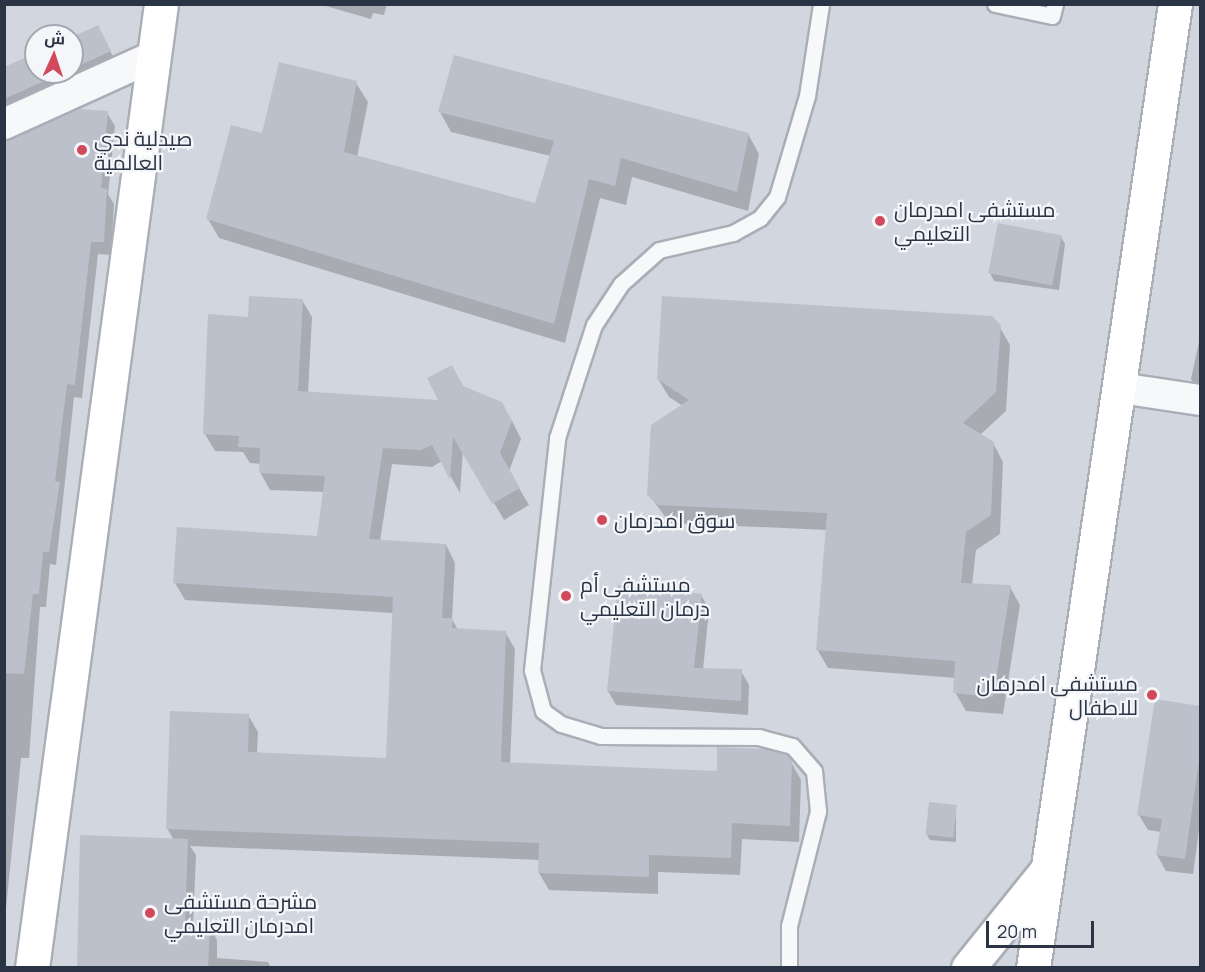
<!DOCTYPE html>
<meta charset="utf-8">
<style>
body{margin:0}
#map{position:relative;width:1205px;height:972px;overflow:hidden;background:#e4e7ec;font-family:Manrope,Cairo,sans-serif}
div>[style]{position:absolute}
.built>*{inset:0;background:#d2d6de}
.shadow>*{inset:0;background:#0003}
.building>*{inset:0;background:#bbc0ca;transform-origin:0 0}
.roads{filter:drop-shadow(2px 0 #a9aeb7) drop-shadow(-2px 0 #a9aeb7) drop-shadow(0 2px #a9aeb7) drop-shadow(0 -2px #a9aeb7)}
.lane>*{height:15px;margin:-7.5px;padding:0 7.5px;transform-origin:7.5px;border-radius:7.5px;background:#f7f8fa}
.street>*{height:30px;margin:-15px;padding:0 15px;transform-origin:15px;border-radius:15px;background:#f7f8fa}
.secondary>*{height:33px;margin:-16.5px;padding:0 16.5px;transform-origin:16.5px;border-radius:16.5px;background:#fff}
.dots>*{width:16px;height:16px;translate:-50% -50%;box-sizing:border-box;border:3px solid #f4f6f9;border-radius:50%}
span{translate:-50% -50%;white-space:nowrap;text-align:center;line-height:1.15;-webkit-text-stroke:4.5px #f4f6f9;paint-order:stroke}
.poi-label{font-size:21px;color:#2b3445}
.left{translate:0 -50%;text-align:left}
.right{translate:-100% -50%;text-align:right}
.frame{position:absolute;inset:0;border:6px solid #2b3445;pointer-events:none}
.north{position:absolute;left:24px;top:24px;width:60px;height:60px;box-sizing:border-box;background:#f4f6f9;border:2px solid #a4a8b1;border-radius:50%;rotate:3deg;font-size:16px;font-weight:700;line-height:24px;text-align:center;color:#2b3445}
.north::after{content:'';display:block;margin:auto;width:21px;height:27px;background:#d1495b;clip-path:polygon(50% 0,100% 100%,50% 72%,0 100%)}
.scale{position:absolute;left:986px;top:921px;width:108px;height:27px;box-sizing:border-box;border:3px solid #2b3445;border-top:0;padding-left:8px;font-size:18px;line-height:21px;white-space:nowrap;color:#2b3445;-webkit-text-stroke:4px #f4f6f9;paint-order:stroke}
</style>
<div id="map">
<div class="built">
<div style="clip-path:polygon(evenodd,5px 5px,1200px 5px,1200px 967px,5px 968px,5px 5px,36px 36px,72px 36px,72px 72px,36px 72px,36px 36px)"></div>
</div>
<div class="shadow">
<div style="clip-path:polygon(319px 4px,387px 4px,384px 15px,373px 13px,371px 19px)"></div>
<div style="clip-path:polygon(72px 38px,105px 40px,117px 65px,4px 123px,4px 69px,36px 55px,36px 72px,72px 72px)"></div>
<div style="clip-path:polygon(356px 83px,368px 102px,357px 157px,536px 205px,551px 156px,451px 132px,440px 112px,748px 134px,759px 154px,748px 211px,632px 177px,626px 205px,600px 198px,565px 343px,219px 238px,208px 219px,263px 135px)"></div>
<div style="clip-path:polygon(107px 113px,115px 126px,108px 194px,114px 204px,111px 255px,98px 254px,82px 398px,74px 397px,56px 565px,50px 564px,46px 607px,40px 607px,29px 758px,21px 758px,4px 929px,4px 142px)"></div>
<div style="clip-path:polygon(1061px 237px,1065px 244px,1059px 290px,994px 281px,990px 273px)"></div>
<div style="clip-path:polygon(302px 300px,312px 317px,308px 393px,440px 401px,463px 388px,512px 421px,521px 439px,509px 471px,529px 505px,504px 520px,463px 450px,460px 493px,442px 461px,432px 467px,392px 464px,380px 541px,446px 545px,455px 563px,452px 619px,458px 630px,505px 632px,515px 649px,510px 764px,718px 773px,791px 762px,801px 780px,799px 842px,742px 839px,740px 875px,658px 872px,658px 894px,549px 890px,539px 873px,540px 860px,190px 846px,196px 855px,193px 925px,209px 925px,217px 940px,217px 958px,268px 962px,271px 968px,79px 968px,174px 840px,167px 828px,248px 715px,258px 732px,257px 754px,388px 759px,393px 613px,185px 600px,175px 583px,319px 537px,325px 492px,270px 490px,260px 472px,261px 464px,250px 463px,243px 452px,215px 451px,205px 434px,250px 319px)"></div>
<div style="clip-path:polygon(999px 326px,1010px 345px,1006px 411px,980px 435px,993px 443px,1003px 462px,1000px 534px,976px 550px,972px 585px,1010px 587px,1020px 605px,1003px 714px,966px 711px,955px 692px,956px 678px,828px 668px,817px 649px,827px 530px,670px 523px,649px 495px,683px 406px,669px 397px,658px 379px)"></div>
<div style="clip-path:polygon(1200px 337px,1200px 393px,1191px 379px)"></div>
<div style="clip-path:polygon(701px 595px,709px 609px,703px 670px,741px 671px,749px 685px,748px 715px,616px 705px,608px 691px)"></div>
<div style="clip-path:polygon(1156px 701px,1200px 708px,1200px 823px,1193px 874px,1166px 871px,1157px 855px,1161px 832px,1148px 830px,1139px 815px)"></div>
<div style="clip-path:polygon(956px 806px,956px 842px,930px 840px,927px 835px)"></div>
</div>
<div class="building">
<div style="clip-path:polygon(98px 25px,111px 51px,72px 69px,72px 37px)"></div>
<div style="clip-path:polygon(36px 53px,36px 72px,65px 72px,4px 99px,4px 67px)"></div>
<div style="clip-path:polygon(454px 55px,749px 133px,737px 192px,621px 158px,615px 186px,589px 179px,554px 324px,206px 219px,231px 125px,262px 133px,279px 62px,357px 81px,344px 152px,535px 203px,554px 141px,438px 112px)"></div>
<div style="clip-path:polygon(79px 109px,108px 111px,101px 188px,107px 189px,104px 242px,91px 242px,75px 385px,67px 384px,55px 481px,60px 482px,49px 552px,43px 552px,39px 594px,33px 594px,24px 674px,4px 673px,4px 141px)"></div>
<div style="left:998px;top:223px;width:65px;height:51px;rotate:11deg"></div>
<div style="clip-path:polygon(249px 296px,303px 299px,298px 391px,438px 400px,427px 378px,452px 365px,463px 386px,502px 402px,512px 421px,500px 453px,520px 488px,492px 504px,453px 437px,450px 480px,432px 445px,421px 450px,383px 448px,369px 539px,446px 544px,442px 618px,453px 618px,452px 628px,506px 631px,501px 762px,717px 771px,717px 747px,765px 749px,787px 755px,792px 761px,790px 826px,732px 823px,731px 858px,649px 855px,649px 877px,538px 873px,539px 843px,166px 829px,170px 711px,249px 714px,248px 752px,386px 758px,393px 597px,173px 583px,177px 527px,317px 536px,325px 476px,259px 473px,260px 448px,238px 447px,239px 436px,203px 434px,208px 314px,248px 317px)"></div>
<div style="clip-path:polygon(662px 296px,992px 316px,1001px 325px,996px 392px,963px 423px,994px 442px,991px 515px,966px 532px,961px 583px,1011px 585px,993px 697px,953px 693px,955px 661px,816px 650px,827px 513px,658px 505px,647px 495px,651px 425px,689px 400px,657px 379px)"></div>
<div style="clip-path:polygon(618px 585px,702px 594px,694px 668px,742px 669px,741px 701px,607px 691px)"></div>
<div style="clip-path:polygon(1155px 699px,1200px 706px,1200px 754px,1185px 859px,1156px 855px,1162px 819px,1137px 815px)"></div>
<div style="left:929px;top:802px;width:28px;height:33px;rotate:6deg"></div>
<div style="clip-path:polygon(80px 835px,188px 839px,185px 923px,210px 924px,208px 968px,77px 968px)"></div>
</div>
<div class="roads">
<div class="lane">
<div style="left:995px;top:4px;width:58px;rotate:11.9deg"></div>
<div style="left:1052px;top:16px;width:12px;rotate:-76deg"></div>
<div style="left:789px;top:968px;width:42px;rotate:-90deg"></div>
<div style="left:789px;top:926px;width:119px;rotate:-75.8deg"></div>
<div style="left:818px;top:811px;width:40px;rotate:-95.7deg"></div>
<div style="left:814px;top:771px;width:33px;rotate:-131deg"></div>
<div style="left:792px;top:746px;width:34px;rotate:-165deg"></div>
<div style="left:759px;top:737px;width:158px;rotate:-179.6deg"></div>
<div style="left:601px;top:736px;width:42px;rotate:-163.3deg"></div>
<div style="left:561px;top:724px;width:22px;rotate:-144deg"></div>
<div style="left:543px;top:711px;width:42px;rotate:-105deg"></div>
<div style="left:532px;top:670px;width:233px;rotate:-83.8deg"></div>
<div style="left:557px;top:438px;width:119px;rotate:-71.9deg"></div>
<div style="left:594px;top:325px;width:49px;rotate:-56.6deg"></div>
<div style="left:621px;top:284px;width:51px;rotate:-41.8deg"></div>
<div style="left:659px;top:250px;width:76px;rotate:-12.9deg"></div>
<div style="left:733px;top:233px;width:31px;rotate:-29deg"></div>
<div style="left:760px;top:218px;width:27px;rotate:-51deg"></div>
<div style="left:777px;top:197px;width:105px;rotate:-73.5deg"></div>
<div style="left:807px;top:96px;width:93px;rotate:-81.3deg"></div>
</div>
<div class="street">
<div style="left:4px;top:124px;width:162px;rotate:-24.4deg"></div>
<div style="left:1120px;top:388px;width:81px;rotate:8.5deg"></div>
</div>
<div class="secondary">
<div style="left:32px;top:968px;width:973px;rotate:-82.38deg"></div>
<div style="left:968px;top:968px;width:124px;rotate:-51.2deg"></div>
<div style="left:1033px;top:968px;width:974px;rotate:-81.62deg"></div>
</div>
</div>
<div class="dots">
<div style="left:82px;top:150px;background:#d1495b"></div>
<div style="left:880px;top:221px;background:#d1495b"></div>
<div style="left:602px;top:520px;background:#d1495b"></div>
<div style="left:566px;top:596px;background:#d1495b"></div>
<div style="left:1152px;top:695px;background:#d1495b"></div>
<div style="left:150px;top:913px;background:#d1495b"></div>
</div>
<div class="poi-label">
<span class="left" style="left:94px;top:150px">صيدلية ندي<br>العالمية</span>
<span class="left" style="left:894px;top:221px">مستشفى امدرمان<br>التعليمي</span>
<span class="left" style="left:614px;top:520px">سوق امدرمان</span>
<span class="left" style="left:580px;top:596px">مستشفى أم<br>درمان التعليمي</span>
<span class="right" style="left:1138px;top:695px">مستشفى امدرمان<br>للاطفال</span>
<span class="left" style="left:164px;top:913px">مشرحة مستشفى<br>امدرمان التعليمي</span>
</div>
<div class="frame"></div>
<div class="north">ش</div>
<div class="scale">20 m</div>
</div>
